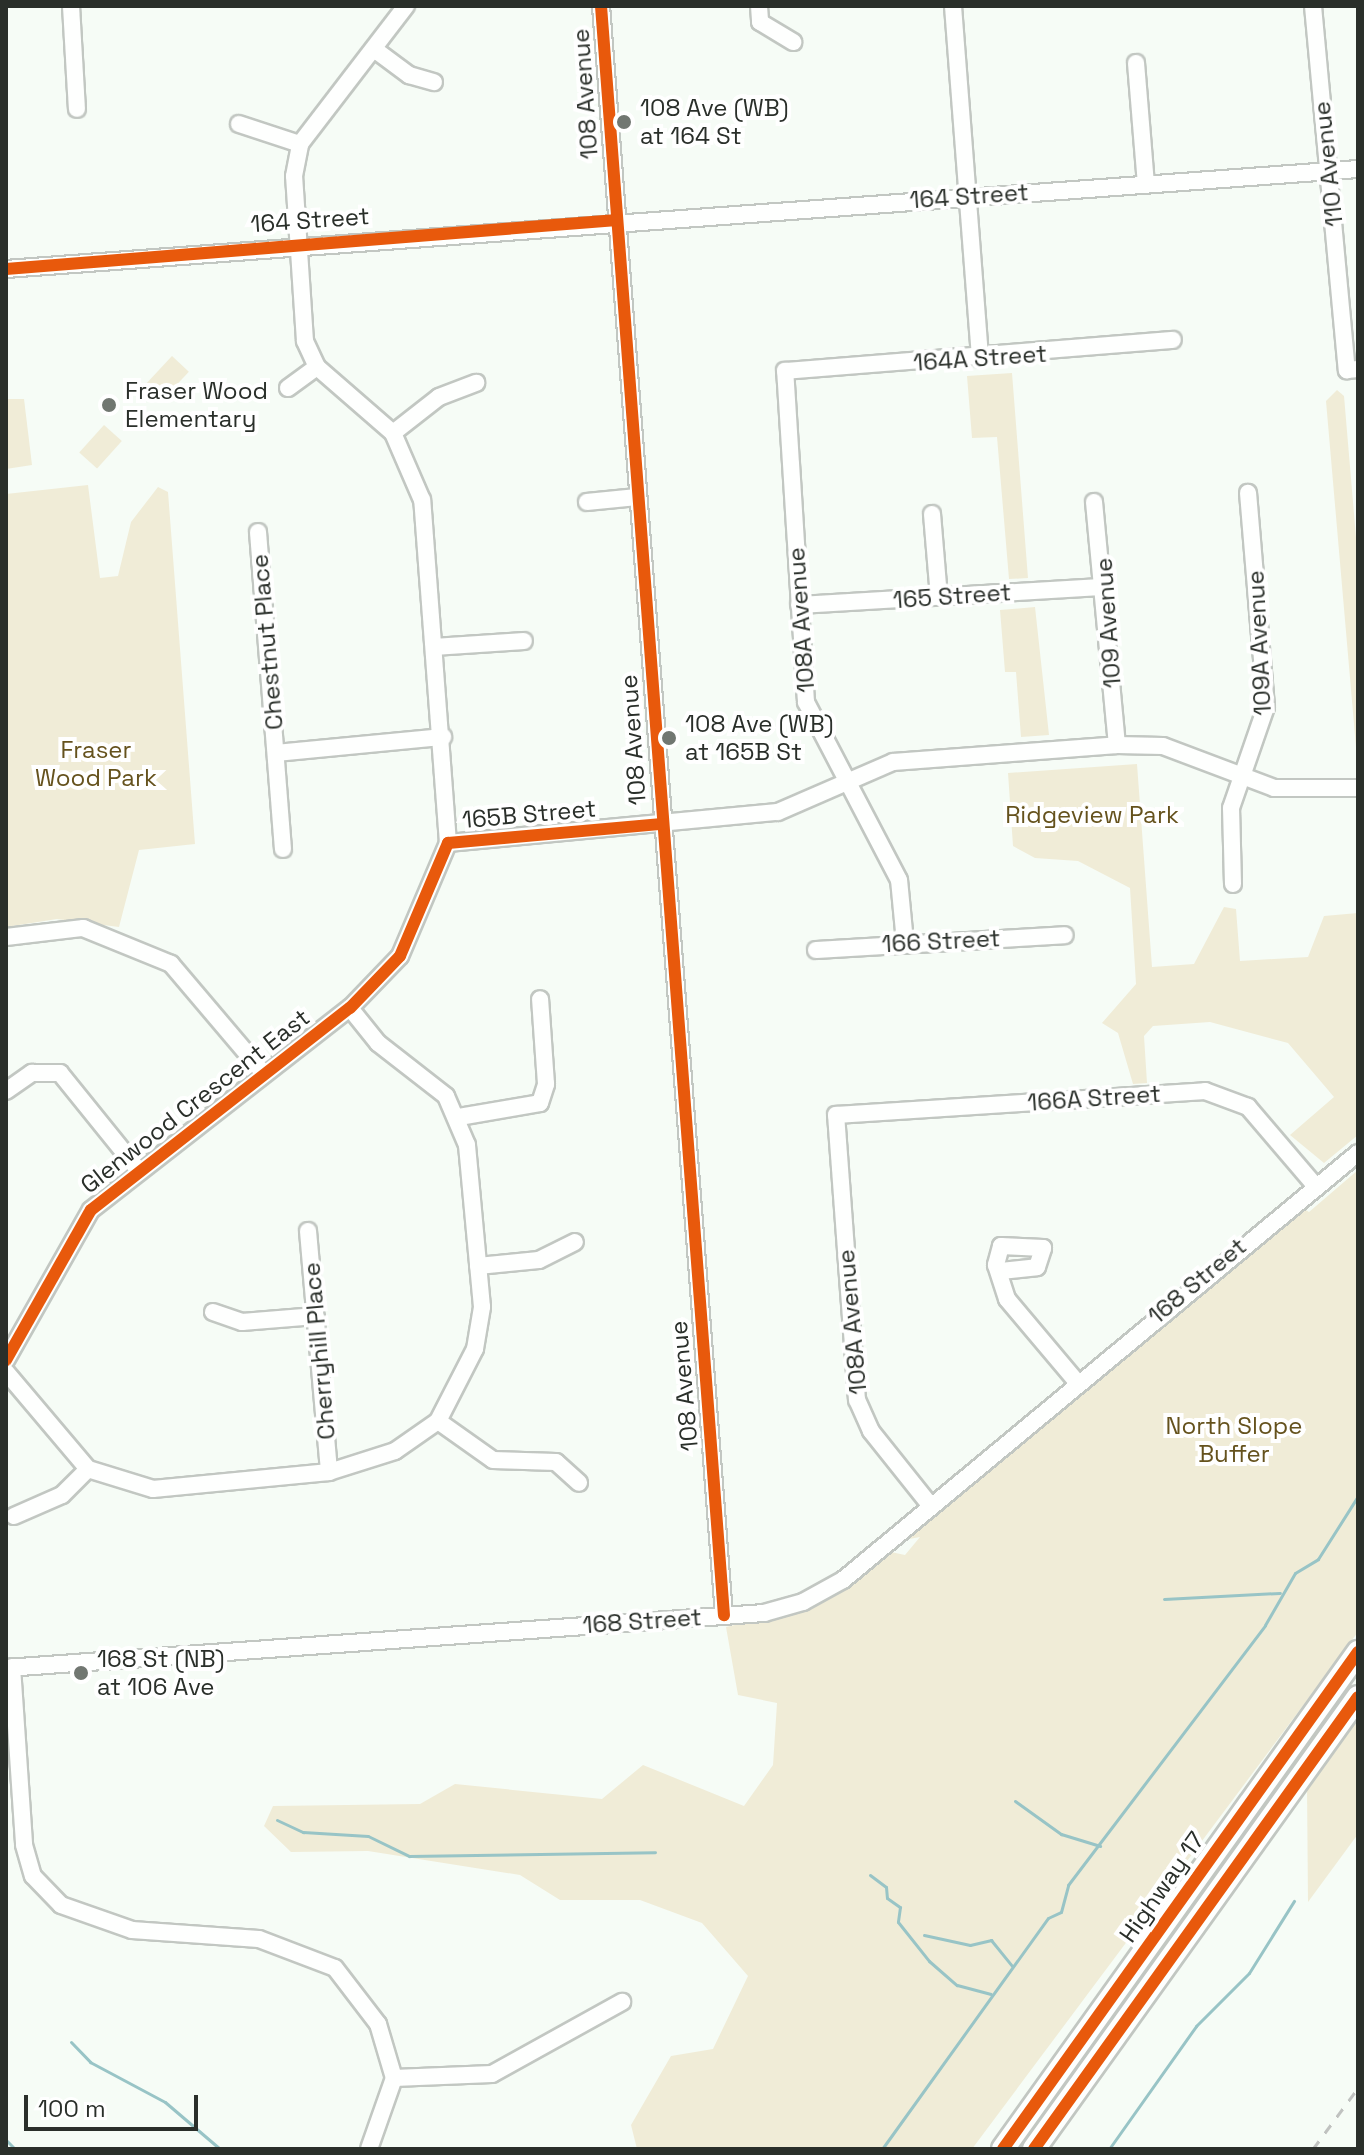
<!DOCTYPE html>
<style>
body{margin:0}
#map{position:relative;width:1364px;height:2155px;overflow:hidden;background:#f6fcf6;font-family:"Space Grotesk",sans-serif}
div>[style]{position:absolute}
.green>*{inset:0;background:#f0ecd7;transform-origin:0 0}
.stream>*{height:3px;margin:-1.5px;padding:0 1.5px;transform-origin:1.5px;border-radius:1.5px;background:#98c4c6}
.roads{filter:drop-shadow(2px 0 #c2c7c2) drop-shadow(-2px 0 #c2c7c2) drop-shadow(0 2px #c2c7c2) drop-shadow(0 -2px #c2c7c2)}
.minor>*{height:16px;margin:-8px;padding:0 8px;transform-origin:8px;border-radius:8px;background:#fefffe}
.highway>*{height:22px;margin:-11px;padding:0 11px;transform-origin:11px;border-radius:11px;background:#fefffe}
.rail>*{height:3px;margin-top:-1.5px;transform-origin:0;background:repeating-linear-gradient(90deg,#c0c2c0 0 10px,transparent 0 20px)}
.cycleway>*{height:12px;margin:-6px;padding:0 6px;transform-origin:6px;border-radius:6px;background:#e8590c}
.dots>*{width:22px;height:22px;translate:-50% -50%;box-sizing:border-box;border:4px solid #fff;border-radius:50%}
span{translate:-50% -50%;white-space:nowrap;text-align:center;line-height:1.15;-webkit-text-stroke:8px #fff;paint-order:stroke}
.street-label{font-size:24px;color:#2a2f2a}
.poi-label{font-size:24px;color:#2a2f2a}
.left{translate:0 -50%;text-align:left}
.park-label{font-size:24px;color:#65521d}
.frame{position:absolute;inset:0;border:8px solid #2a2f2a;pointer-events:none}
.scale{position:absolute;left:24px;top:2095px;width:174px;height:36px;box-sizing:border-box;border:4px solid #2a2f2a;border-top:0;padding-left:10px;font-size:24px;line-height:28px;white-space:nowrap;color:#2a2f2a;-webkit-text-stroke:6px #fff;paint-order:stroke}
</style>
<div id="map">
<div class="green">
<div style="left:172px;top:356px;width:23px;height:42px;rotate:43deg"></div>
<div style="clip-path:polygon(1012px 373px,1028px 578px,1009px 579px,997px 437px,972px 438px,967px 376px)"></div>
<div style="clip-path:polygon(1337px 390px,1344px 396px,1358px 561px,1358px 770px,1326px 401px)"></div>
<div style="clip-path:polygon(6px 399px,24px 399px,32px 465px,6px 469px)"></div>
<div style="left:104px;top:425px;width:24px;height:37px;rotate:42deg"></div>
<div style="clip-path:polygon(88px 485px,100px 578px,118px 576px,131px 522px,158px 487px,168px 492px,195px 844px,139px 850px,119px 927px,57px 919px,6px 927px,6px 494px)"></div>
<div style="clip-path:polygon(1035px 607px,1049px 735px,1021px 737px,1016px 672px,1005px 672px,1000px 610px)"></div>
<div style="clip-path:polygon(1137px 764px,1152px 967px,1194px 964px,1224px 907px,1236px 909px,1240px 961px,1308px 957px,1324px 916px,1358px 913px,1358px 1135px,1324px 1163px,1290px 1135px,1334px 1097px,1288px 1043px,1210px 1022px,1153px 1026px,1144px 1036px,1147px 1083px,1133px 1084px,1118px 1033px,1102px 1023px,1136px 984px,1130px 888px,1078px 861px,1035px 858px,1013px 846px,1008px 773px)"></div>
<div style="clip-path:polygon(1358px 1170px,1358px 1632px,972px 2149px,637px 2149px,631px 2125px,671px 2056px,713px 2049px,748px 1976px,702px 1923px,640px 1900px,560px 1900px,520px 1875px,368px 1851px,291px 1852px,264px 1826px,273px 1806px,420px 1804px,455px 1784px,602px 1799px,643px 1765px,744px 1806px,773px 1765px,777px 1703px,738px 1695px,726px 1627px,816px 1606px,891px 1552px,905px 1555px,920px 1537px,904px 1540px,1301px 1207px,1309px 1212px)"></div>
<div style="clip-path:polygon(1358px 1718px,1358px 1834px,1308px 1902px,1307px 1787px)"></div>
</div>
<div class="stream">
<div style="left:1164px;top:1599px;width:116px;rotate:-3deg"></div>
<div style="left:1015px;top:1801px;width:57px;rotate:35.7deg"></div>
<div style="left:1061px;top:1834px;width:41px;rotate:17.1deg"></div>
<div style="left:277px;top:1820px;width:29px;rotate:25deg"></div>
<div style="left:303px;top:1832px;width:65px;rotate:3.5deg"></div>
<div style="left:368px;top:1836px;width:46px;rotate:26deg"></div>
<div style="left:409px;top:1856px;width:246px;rotate:-0.9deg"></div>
<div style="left:870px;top:1875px;width:20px;rotate:37deg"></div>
<div style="left:886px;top:1887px;width:11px;rotate:85deg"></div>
<div style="left:887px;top:1898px;width:16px;rotate:35deg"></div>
<div style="left:900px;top:1907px;width:15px;rotate:98deg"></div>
<div style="left:898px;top:1922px;width:50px;rotate:51.5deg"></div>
<div style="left:929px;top:1961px;width:37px;rotate:41deg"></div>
<div style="left:957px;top:1985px;width:35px;rotate:15deg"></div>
<div style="left:924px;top:1935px;width:47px;rotate:12.3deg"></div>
<div style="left:970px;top:1945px;width:22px;rotate:-13deg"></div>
<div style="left:991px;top:1940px;width:33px;rotate:51deg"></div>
<div style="left:71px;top:2042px;width:28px;rotate:46deg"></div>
<div style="left:90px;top:2062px;width:85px;rotate:28.1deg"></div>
<div style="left:165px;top:2102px;width:72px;rotate:40.5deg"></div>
<div style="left:6px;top:2140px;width:13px;rotate:45deg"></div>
<div style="left:882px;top:2149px;width:284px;rotate:-54.3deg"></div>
<div style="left:1048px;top:1918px;width:14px;rotate:-25deg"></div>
<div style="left:1061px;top:1912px;width:28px;rotate:-75deg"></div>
<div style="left:1068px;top:1885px;width:326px;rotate:-52.8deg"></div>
<div style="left:1265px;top:1625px;width:60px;rotate:-60deg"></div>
<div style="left:1295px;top:1573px;width:27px;rotate:-31deg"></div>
<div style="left:1318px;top:1559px;width:75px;rotate:-57.6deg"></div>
<div style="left:1109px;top:2149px;width:151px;rotate:-54.7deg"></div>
<div style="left:1196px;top:2026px;width:75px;rotate:-45deg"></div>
<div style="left:1249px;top:1973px;width:85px;rotate:-58deg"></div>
</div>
<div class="roads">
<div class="minor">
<div style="left:71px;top:6px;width:103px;rotate:86.7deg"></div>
<div style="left:601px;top:6px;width:1614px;rotate:85.63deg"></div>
<div style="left:759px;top:6px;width:16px;rotate:86deg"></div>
<div style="left:760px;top:22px;width:39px;rotate:31deg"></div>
<div style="left:953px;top:6px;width:354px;rotate:85.6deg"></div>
<div style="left:1313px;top:6px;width:366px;rotate:84.7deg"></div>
<div style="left:1347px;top:370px;width:11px;rotate:-5deg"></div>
<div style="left:374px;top:49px;width:44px;rotate:36.6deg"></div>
<div style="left:409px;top:75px;width:26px;rotate:16deg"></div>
<div style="left:1136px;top:63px;width:121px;rotate:85.3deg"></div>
<div style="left:239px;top:124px;width:64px;rotate:18.2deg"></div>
<div style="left:6px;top:269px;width:1356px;rotate:-4.23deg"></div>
<div style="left:288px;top:388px;width:36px;rotate:-36deg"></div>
<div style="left:393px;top:433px;width:58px;rotate:-38deg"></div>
<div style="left:439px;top:397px;width:40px;rotate:-21deg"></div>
<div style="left:587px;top:502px;width:50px;rotate:-5.7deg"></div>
<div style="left:1094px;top:502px;width:244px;rotate:84.6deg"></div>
<div style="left:932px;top:514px;width:83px;rotate:85.2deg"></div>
<div style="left:258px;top:532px;width:318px;rotate:85.5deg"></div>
<div style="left:799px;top:605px;width:307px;rotate:-3.4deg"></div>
<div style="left:434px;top:647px;width:90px;rotate:-3.8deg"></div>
<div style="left:276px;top:753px;width:168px;rotate:-5.5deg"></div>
<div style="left:448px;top:843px;width:331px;rotate:-5.4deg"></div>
<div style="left:778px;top:812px;width:125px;rotate:-23.5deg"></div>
<div style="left:893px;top:762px;width:225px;rotate:-4.3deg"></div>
<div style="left:1117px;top:745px;width:46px;rotate:1.2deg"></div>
<div style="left:1163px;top:746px;width:119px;rotate:20.7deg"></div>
<div style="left:1274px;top:788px;width:84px"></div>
<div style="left:1233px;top:884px;width:76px;rotate:-91.5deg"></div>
<div style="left:1231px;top:808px;width:107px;rotate:-70.9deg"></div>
<div style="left:1266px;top:707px;width:215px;rotate:-94.8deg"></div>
<div style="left:6px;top:937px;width:78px;rotate:-6.7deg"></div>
<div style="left:83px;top:928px;width:95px;rotate:22.2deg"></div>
<div style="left:171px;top:964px;width:139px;rotate:49.7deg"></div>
<div style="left:905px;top:942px;width:62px;rotate:-95.5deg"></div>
<div style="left:899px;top:880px;width:201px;rotate:-117.6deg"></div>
<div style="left:806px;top:702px;width:332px;rotate:-93.6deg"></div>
<div style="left:785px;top:371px;width:389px;rotate:-4.6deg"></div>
<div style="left:816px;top:950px;width:249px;rotate:-3.4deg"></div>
<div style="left:6px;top:1091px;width:32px;rotate:-35deg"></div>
<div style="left:32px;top:1073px;width:28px"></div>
<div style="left:60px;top:1073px;width:126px;rotate:51.1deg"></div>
<div style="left:459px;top:1117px;width:82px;rotate:-9.8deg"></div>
<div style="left:540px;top:1103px;width:20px;rotate:-72deg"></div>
<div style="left:546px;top:1084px;width:85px;rotate:-94deg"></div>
<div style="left:308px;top:1231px;width:242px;rotate:85deg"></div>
<div style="left:478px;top:1266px;width:61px;rotate:-5.6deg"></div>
<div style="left:539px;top:1260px;width:40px;rotate:-26.6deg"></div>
<div style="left:1001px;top:1271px;width:36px;rotate:-6deg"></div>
<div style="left:1037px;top:1267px;width:20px;rotate:-72deg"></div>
<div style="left:1043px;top:1248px;width:42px;rotate:-177.3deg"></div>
<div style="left:1001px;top:1246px;width:20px;rotate:105deg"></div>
<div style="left:996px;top:1265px;width:36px;rotate:72deg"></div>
<div style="left:1007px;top:1299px;width:109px;rotate:49.9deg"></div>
<div style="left:213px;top:1312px;width:31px;rotate:19deg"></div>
<div style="left:242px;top:1322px;width:74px;rotate:-4.6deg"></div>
<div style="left:6px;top:1360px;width:172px;rotate:-60.5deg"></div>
<div style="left:91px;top:1210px;width:328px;rotate:-38deg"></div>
<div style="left:350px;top:1008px;width:72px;rotate:-46.1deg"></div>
<div style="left:400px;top:956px;width:123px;rotate:-67deg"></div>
<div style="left:448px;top:843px;width:344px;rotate:-94.3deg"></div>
<div style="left:422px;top:500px;width:73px;rotate:-113.4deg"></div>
<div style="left:393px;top:433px;width:101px;rotate:-139deg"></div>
<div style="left:317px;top:367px;width:29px;rotate:-115deg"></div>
<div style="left:305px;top:341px;width:165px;rotate:-93.8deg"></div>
<div style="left:294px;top:176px;width:33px;rotate:-79deg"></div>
<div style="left:300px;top:144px;width:174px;rotate:-52.5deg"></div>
<div style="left:6px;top:1372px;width:127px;rotate:49.8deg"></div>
<div style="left:88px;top:1469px;width:68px;rotate:17.1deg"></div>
<div style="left:153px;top:1489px;width:177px;rotate:-5.5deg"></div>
<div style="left:329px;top:1472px;width:69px;rotate:-17.7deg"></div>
<div style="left:395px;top:1451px;width:52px;rotate:-34.9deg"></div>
<div style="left:438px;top:1421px;width:81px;rotate:-62.8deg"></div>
<div style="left:475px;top:1349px;width:43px;rotate:-80.5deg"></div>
<div style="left:482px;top:1307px;width:163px;rotate:-95.3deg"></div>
<div style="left:467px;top:1145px;width:53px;rotate:-113.2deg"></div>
<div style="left:446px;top:1096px;width:86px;rotate:-142.1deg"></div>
<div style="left:378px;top:1043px;width:45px;rotate:-128.7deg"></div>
<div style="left:438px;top:1421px;width:67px;rotate:35.3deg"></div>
<div style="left:493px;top:1460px;width:63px;rotate:1.8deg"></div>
<div style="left:556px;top:1462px;width:31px;rotate:42deg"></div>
<div style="left:930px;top:1505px;width:95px;rotate:-128.6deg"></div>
<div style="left:871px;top:1431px;width:34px;rotate:-114deg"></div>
<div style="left:857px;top:1400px;width:286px;rotate:-94.2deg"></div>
<div style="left:836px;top:1115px;width:370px;rotate:-3.7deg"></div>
<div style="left:1205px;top:1091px;width:46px;rotate:20.4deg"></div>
<div style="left:1248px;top:1107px;width:100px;rotate:49.5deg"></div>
<div style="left:14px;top:1516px;width:52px;rotate:-23.6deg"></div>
<div style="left:62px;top:1495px;width:37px;rotate:-45deg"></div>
<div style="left:12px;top:1667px;width:178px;rotate:86.1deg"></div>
<div style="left:24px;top:1845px;width:32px;rotate:74deg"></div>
<div style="left:33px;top:1876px;width:40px;rotate:46deg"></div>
<div style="left:61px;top:1905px;width:75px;rotate:19.4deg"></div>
<div style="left:132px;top:1930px;width:127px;rotate:4.1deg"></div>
<div style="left:259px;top:1939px;width:81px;rotate:20.9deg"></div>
<div style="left:335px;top:1968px;width:71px;rotate:52.5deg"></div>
<div style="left:378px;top:2024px;width:56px;rotate:73.5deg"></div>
<div style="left:394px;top:2078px;width:75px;rotate:109.4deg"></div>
<div style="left:6px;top:1668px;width:760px;rotate:-4.15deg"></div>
<div style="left:764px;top:1613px;width:41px;rotate:-15.8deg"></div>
<div style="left:803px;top:1602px;width:46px;rotate:-28.8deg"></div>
<div style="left:843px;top:1580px;width:669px;rotate:-39.66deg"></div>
<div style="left:394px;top:2078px;width:98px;rotate:-2.3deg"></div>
<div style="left:492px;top:2074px;width:149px;rotate:-29deg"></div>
</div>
<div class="highway">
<div style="left:1003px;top:2149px;width:611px;rotate:-54.46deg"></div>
<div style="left:1034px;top:2149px;width:556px;rotate:-54.37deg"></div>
</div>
</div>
<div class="rail">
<div style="left:1313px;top:2149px;width:76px;rotate:-53.6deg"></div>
</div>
<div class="cycleway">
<div style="left:601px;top:6px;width:1614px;rotate:85.63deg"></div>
<div style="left:6px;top:269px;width:613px;rotate:-4.59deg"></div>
<div style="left:6px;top:1360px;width:172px;rotate:-60.5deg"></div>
<div style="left:91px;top:1210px;width:328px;rotate:-38deg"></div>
<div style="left:350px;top:1008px;width:72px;rotate:-46.1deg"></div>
<div style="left:400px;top:956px;width:123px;rotate:-67deg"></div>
<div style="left:448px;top:843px;width:215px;rotate:-5.1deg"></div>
<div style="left:1003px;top:2149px;width:611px;rotate:-54.46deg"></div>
<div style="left:1034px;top:2149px;width:556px;rotate:-54.37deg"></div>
</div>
<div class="dots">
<div style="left:624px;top:122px;background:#717771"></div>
<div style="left:109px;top:405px;background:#717771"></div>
<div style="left:669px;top:738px;background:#717771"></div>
<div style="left:81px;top:1673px;background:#717771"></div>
</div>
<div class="street-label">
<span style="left:585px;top:94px;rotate:-94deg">108 Avenue</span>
<span style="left:1328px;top:164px;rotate:-96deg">110 Avenue</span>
<span style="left:969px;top:196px;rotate:-4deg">164 Street</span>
<span style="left:310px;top:220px;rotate:-4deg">164 Street</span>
<span style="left:980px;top:358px;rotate:-4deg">164A Street</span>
<span style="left:952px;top:596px;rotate:-4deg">165 Street</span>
<span style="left:801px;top:620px;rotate:-94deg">108A Avenue</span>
<span style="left:1108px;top:623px;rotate:-94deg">109 Avenue</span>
<span style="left:267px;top:642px;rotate:-95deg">Chestnut Place</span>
<span style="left:1259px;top:643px;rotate:-93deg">109A Avenue</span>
<span style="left:633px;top:740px;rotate:-94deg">108 Avenue</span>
<span style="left:529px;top:814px;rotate:-5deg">165B Street</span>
<span style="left:941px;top:941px;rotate:-3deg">166 Street</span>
<span style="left:1094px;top:1098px;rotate:-4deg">166A Street</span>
<span style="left:195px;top:1101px;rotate:-38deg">Glenwood Crescent East</span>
<span style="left:1197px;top:1281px;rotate:-40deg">168 Street</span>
<span style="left:852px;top:1322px;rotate:-95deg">108A Avenue</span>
<span style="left:319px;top:1351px;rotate:-95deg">Cherryhill Place</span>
<span style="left:684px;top:1386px;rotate:-95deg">108 Avenue</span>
<span style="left:642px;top:1621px;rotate:-4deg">168 Street</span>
<span style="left:1162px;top:1887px;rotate:-55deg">Highway 17</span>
</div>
<div class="poi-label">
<span class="left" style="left:640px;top:122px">108 Ave (WB)<br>at 164 St</span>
<span class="left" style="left:125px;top:405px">Fraser Wood<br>Elementary</span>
<span class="left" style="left:685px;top:738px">108 Ave (WB)<br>at 165B St</span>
<span class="left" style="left:97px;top:1673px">168 St (NB)<br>at 106 Ave</span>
</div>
<div class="park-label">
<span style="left:96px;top:764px">Fraser<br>Wood Park</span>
<span style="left:1092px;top:815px">Ridgeview Park</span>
<span style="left:1234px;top:1440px">North Slope<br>Buffer</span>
</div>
<div class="frame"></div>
<div class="scale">100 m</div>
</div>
